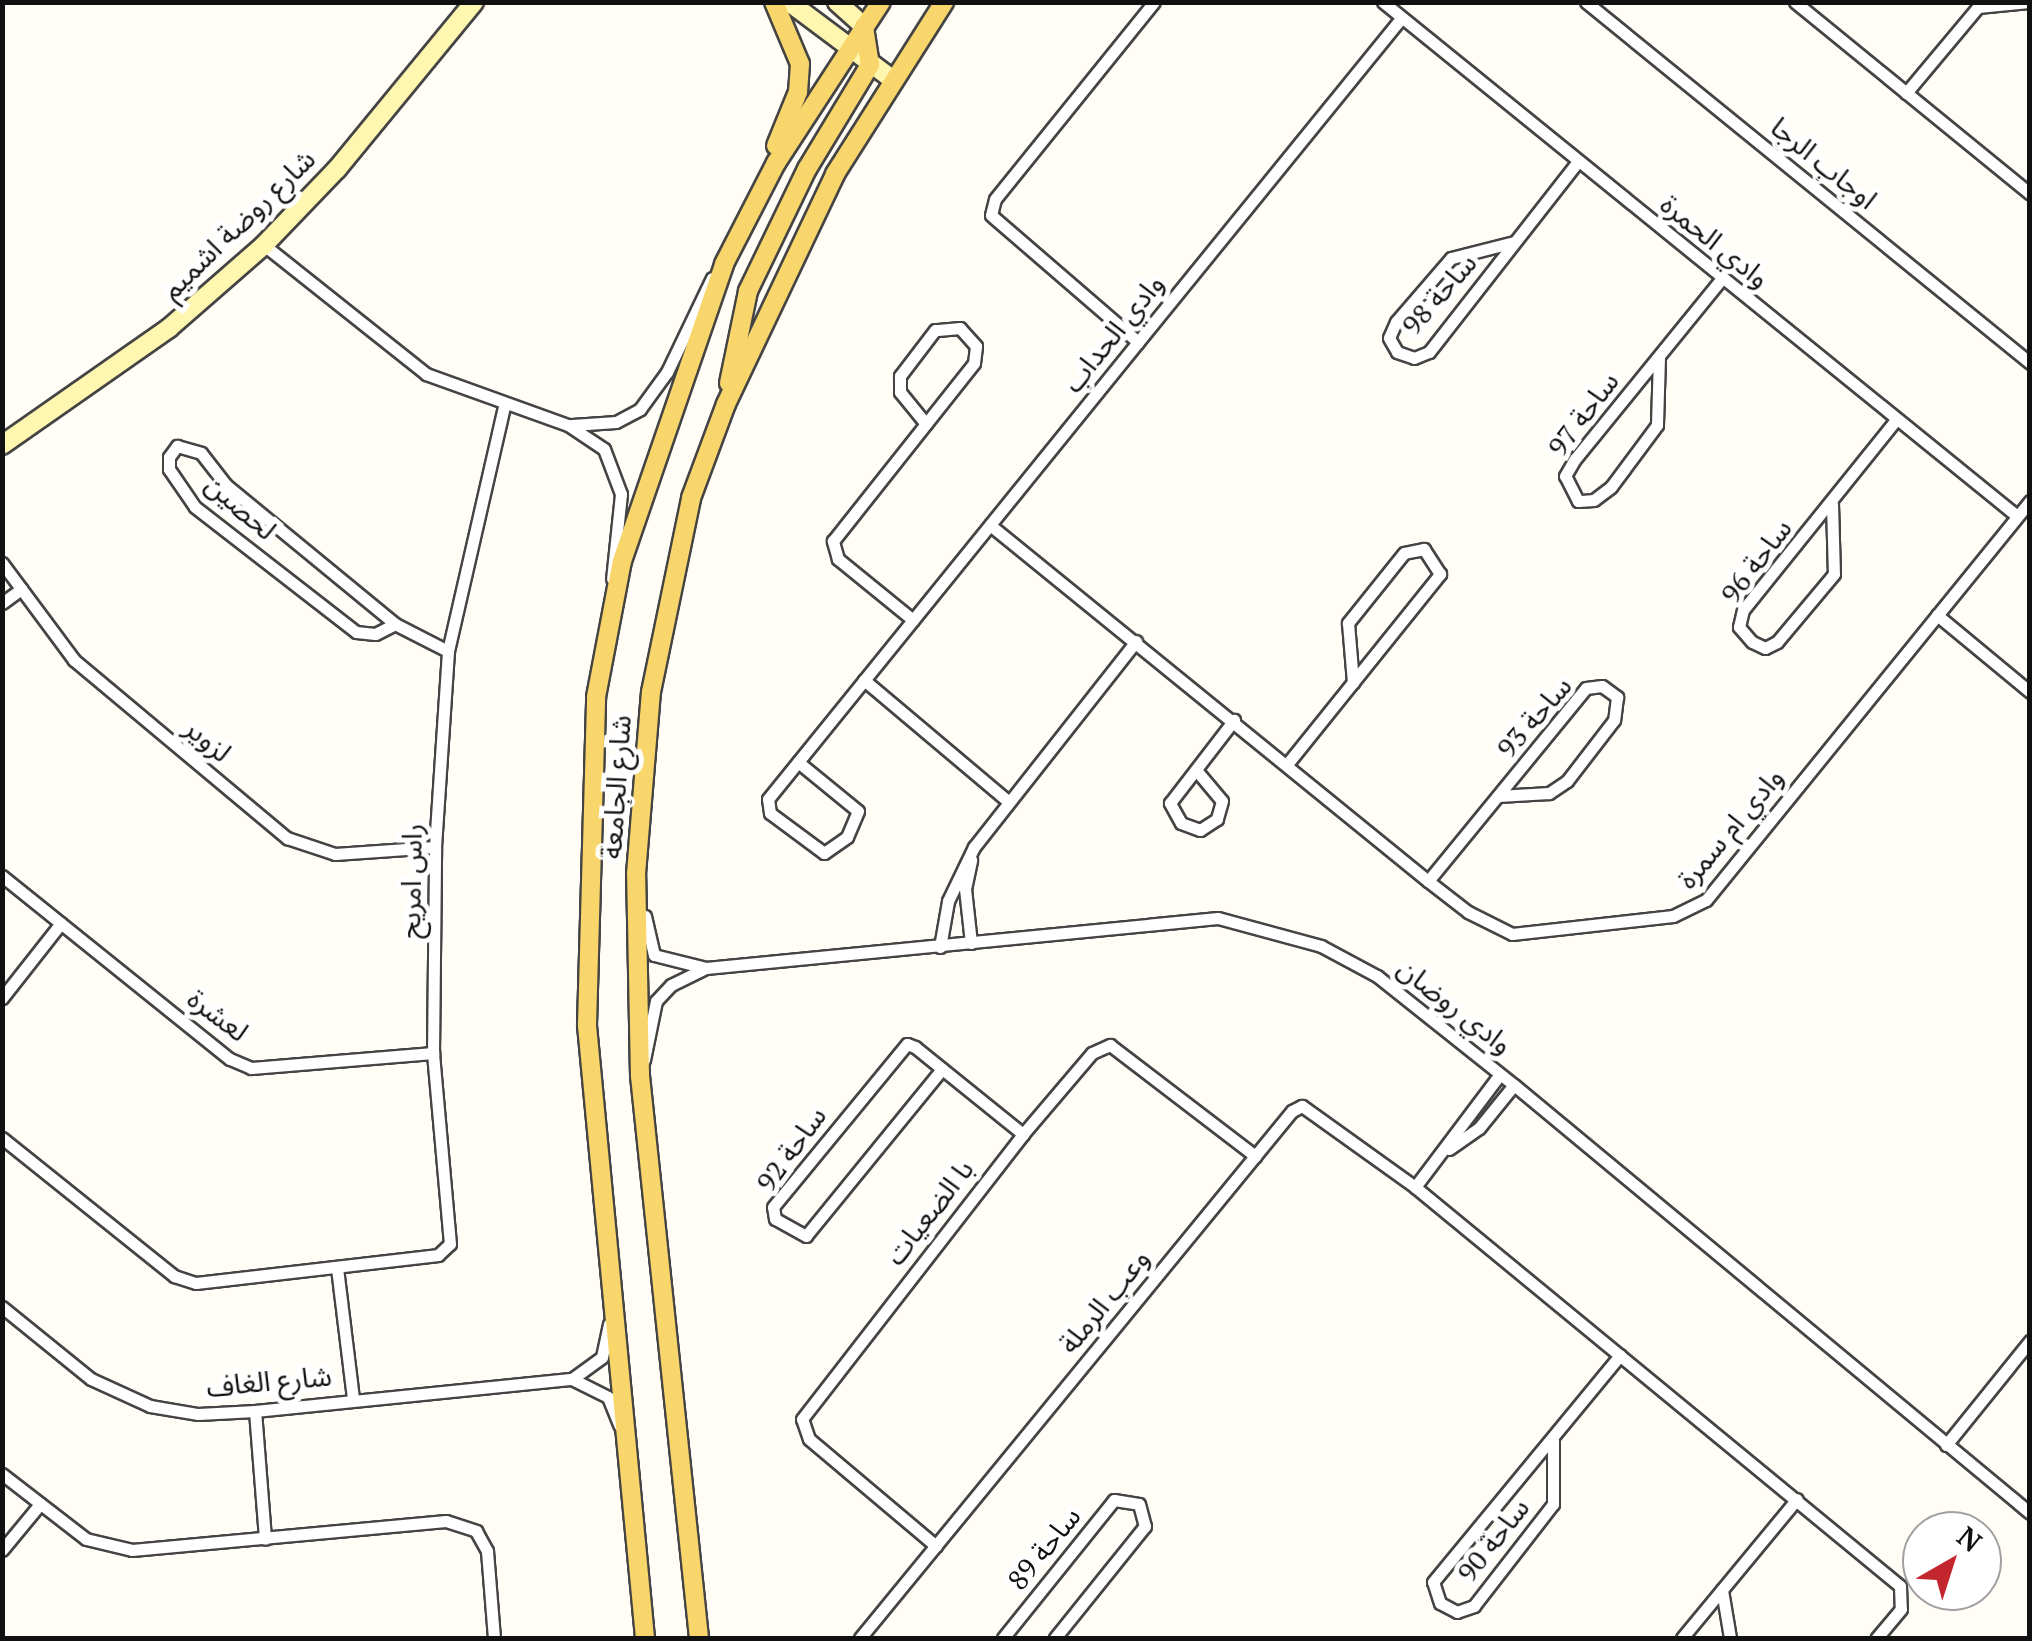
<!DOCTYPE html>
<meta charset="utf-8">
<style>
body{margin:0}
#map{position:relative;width:2032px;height:1641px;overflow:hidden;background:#fffdf5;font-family:"PT Serif","Noto Sans Arabic",serif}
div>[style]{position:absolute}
.roads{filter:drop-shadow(2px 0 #444) drop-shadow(-2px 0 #444) drop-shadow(0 2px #444) drop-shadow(0 -2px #444)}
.street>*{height:11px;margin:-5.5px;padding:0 5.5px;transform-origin:5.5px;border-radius:5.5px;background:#fff}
.secondary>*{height:18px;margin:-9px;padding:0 9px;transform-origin:9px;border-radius:9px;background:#fff6b0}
.primary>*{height:18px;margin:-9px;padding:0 9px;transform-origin:9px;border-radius:9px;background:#f9d66b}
span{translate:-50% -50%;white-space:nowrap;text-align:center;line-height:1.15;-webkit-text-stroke:10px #fff;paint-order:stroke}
.street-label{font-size:28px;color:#111}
.frame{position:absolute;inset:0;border:5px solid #111;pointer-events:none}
.north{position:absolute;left:1902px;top:1511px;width:100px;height:100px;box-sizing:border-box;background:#fff;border:2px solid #a0a0a0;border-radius:50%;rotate:39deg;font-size:28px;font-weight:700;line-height:40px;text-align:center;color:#111}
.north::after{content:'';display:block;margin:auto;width:35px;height:45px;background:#c4262e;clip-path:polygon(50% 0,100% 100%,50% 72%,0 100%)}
</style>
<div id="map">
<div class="roads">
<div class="street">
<div style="left:1383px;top:2px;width:816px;rotate:39.03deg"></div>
<div style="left:1586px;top:2px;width:572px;rotate:39.11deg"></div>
<div style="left:1795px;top:2px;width:303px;rotate:39.2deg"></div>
<div style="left:1978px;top:7px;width:51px;rotate:-5.6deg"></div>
<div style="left:1906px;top:93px;width:119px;rotate:-50.1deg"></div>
<div style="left:1514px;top:242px;width:65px;rotate:165.7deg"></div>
<div style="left:1451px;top:258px;width:84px;rotate:130.7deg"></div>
<div style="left:1396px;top:322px;width:17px;rotate:114deg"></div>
<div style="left:1389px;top:338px;width:16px;rotate:60deg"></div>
<div style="left:1397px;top:352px;width:18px;rotate:19deg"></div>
<div style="left:1414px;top:358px;width:16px;rotate:-22deg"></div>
<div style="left:1429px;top:352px;width:242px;rotate:-52deg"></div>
<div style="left:264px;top:245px;width:207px;rotate:38.5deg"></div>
<div style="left:426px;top:374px;width:151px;rotate:19.8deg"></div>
<div style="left:568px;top:425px;width:43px;rotate:33.7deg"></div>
<div style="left:604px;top:449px;width:48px;rotate:69.3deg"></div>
<div style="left:621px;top:494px;width:85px;rotate:96deg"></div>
<div style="left:1138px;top:342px;width:194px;rotate:-139.2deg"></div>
<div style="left:991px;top:215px;width:16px;rotate:-76deg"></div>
<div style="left:995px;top:199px;width:253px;rotate:-51.1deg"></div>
<div style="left:1659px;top:357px;width:68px;rotate:91.7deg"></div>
<div style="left:1657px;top:425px;width:77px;rotate:126.6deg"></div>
<div style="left:1611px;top:487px;width:21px;rotate:143deg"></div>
<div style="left:1594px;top:500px;width:16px;rotate:176deg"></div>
<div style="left:1578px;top:501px;width:28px;rotate:-117deg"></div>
<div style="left:1565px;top:476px;width:20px;rotate:-60deg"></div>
<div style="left:1575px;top:459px;width:233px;rotate:-50.9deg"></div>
<div style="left:572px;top:425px;width:44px;rotate:-3.9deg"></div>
<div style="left:616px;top:422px;width:27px;rotate:-28deg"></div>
<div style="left:640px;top:409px;width:46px;rotate:-53.9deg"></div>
<div style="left:667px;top:372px;width:104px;rotate:-64.4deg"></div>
<div style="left:1832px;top:504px;width:70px;rotate:88.4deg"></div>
<div style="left:1834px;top:574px;width:89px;rotate:130deg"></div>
<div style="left:1777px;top:642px;width:13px;rotate:153deg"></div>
<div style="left:1765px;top:648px;width:14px;rotate:-155deg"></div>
<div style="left:1752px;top:642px;width:20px;rotate:-131deg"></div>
<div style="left:1739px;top:627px;width:17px;rotate:-77deg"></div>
<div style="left:1743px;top:610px;width:244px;rotate:-51.2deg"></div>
<div style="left:990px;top:525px;width:564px;rotate:39.1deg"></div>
<div style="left:1428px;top:881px;width:51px;rotate:37.8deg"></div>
<div style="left:1468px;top:912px;width:49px;rotate:26.6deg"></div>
<div style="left:1512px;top:934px;width:162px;rotate:-6.4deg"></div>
<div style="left:1673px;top:916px;width:37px;rotate:-26deg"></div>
<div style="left:1706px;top:900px;width:514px;rotate:-50.92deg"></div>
<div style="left:2px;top:563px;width:121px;rotate:53.4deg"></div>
<div style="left:74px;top:660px;width:278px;rotate:39.9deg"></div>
<div style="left:287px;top:838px;width:51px;rotate:18.4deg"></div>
<div style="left:335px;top:854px;width:100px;rotate:-4deg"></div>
<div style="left:2px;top:603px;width:24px;rotate:-36deg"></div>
<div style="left:1937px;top:615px;width:121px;rotate:39.6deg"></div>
<div style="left:913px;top:620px;width:97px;rotate:-140.9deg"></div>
<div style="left:838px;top:559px;width:19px;rotate:-106deg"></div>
<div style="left:833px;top:541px;width:227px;rotate:-51.6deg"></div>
<div style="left:974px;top:363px;width:17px;rotate:-83deg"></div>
<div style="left:976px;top:346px;width:24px;rotate:-132deg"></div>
<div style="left:960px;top:328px;width:25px;rotate:175deg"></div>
<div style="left:935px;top:330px;width:58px;rotate:127.3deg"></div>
<div style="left:900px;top:376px;width:16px;rotate:90deg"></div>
<div style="left:900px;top:392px;width:41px;rotate:50.9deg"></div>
<div style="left:395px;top:624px;width:22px;rotate:153deg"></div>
<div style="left:375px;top:634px;width:19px;rotate:-174deg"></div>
<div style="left:356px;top:632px;width:204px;rotate:-142.2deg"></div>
<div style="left:195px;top:507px;width:46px;rotate:-124.4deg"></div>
<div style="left:169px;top:469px;width:12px;rotate:-90deg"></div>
<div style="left:169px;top:457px;width:14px;rotate:-54deg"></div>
<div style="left:177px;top:446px;width:25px;rotate:16deg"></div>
<div style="left:201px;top:453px;width:41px;rotate:52deg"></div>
<div style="left:226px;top:485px;width:219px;rotate:39.4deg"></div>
<div style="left:395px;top:624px;width:59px;rotate:27deg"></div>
<div style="left:864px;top:680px;width:189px;rotate:40.1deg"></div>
<div style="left:798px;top:762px;width:77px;rotate:39.2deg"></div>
<div style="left:858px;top:811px;width:28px;rotate:113deg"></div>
<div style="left:847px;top:837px;width:28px;rotate:145deg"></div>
<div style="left:824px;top:853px;width:67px;rotate:-143.5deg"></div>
<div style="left:770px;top:813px;width:14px;rotate:-98deg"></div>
<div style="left:768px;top:799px;width:588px;rotate:-51.01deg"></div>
<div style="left:1138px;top:342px;width:417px;rotate:-50.9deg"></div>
<div style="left:1288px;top:763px;width:243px;rotate:-51.2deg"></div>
<div style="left:1440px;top:574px;width:30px;rotate:-123deg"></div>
<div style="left:1424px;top:549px;width:20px;rotate:169deg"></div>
<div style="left:1404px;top:553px;width:90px;rotate:128.7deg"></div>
<div style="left:1348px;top:623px;width:60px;rotate:85.2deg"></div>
<div style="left:1196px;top:770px;width:40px;rotate:50deg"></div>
<div style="left:1222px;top:801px;width:19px;rotate:106deg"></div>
<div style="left:1217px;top:819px;width:20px;rotate:147deg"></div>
<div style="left:1200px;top:830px;width:20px;rotate:-160deg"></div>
<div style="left:1181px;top:823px;width:23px;rotate:-119deg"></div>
<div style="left:1170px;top:803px;width:105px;rotate:-52.4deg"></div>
<div style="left:2px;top:876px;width:292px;rotate:38.8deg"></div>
<div style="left:230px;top:1059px;width:23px;rotate:23deg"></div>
<div style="left:251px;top:1068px;width:183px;rotate:-4.7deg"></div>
<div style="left:1428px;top:881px;width:249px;rotate:-50.7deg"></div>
<div style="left:1586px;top:688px;width:16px;rotate:-7deg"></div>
<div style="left:1602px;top:686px;width:19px;rotate:36deg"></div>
<div style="left:1617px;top:697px;width:23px;rotate:97deg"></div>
<div style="left:1614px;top:720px;width:77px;rotate:127.6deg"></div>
<div style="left:1567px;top:781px;width:22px;rotate:146deg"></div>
<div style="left:1549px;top:793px;width:51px;rotate:176.6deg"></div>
<div style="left:645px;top:916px;width:40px;rotate:77deg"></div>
<div style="left:654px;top:955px;width:54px;rotate:14deg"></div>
<div style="left:706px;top:968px;width:514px;rotate:-5.58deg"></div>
<div style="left:1218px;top:918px;width:107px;rotate:15.2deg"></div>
<div style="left:1321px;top:946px;width:64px;rotate:28.2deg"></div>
<div style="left:1377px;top:976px;width:175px;rotate:38.5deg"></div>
<div style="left:1514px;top:1085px;width:670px;rotate:39.67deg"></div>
<div style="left:971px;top:943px;width:54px;rotate:-96.3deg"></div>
<div style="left:965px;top:889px;width:30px;rotate:-78deg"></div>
<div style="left:940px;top:947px;width:47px;rotate:-80.1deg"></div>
<div style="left:948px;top:901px;width:60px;rotate:-64.3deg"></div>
<div style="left:974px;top:847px;width:262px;rotate:-51.8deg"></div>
<div style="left:2px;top:998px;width:95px;rotate:-51.8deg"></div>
<div style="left:644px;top:1060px;width:60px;rotate:-78.5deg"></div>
<div style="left:656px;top:1001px;width:22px;rotate:-47deg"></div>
<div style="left:671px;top:985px;width:39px;rotate:-26deg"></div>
<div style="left:942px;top:1069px;width:215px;rotate:129.2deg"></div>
<div style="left:806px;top:1236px;width:35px;rotate:-151deg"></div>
<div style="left:775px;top:1219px;width:12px;rotate:-99deg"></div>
<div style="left:773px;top:1207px;width:211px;rotate:-50.6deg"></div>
<div style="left:907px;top:1044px;width:9px;rotate:21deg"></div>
<div style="left:915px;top:1047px;width:139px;rotate:38.9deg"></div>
<div style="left:2px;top:1138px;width:221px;rotate:38.7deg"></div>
<div style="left:174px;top:1276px;width:23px;rotate:18deg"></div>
<div style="left:196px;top:1283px;width:244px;rotate:-6.6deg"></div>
<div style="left:438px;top:1255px;width:16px;rotate:-43deg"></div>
<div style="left:450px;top:1244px;width:192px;rotate:-95.1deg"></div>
<div style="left:433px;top:1053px;width:206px;rotate:-89.4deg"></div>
<div style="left:435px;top:847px;width:196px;rotate:-86.2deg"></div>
<div style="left:448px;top:651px;width:250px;rotate:-77.1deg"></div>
<div style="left:1449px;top:1149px;width:37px;rotate:-35deg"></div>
<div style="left:1479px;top:1128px;width:55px;rotate:-50.9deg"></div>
<div style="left:1415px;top:1187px;width:141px;rotate:-53deg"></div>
<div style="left:337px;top:1268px;width:131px;rotate:83deg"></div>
<div style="left:2px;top:1307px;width:114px;rotate:39deg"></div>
<div style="left:91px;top:1379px;width:65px;rotate:24.6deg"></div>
<div style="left:150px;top:1406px;width:49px;rotate:9.5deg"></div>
<div style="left:198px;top:1414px;width:57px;rotate:-3deg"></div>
<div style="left:255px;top:1411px;width:319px;rotate:-5.8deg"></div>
<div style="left:572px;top:1379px;width:40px;rotate:26.6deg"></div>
<div style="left:608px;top:1397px;width:31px;rotate:68deg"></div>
<div style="left:572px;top:1379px;width:37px;rotate:-36deg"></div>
<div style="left:602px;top:1357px;width:34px;rotate:-78deg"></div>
<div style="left:255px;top:1411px;width:128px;rotate:85.5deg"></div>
<div style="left:1553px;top:1440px;width:64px;rotate:90deg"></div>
<div style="left:1553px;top:1504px;width:129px;rotate:127.8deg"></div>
<div style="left:1474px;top:1606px;width:18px;rotate:161deg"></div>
<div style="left:1457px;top:1612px;width:19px;rotate:-152deg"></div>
<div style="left:1440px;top:1603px;width:22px;rotate:-108deg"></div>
<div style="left:1433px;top:1582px;width:294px;rotate:-50.5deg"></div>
<div style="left:1946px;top:1445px;width:134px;rotate:-51.1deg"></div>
<div style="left:2px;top:1474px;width:106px;rotate:37.7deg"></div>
<div style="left:86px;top:1539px;width:47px;rotate:13.4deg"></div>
<div style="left:132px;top:1550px;width:315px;rotate:-5.3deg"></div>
<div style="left:446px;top:1521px;width:32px;rotate:18deg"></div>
<div style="left:476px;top:1531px;width:23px;rotate:61deg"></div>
<div style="left:487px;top:1551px;width:87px;rotate:85.4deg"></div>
<div style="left:936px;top:1546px;width:166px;rotate:-139.9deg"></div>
<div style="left:809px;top:1439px;width:21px;rotate:-109deg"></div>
<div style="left:802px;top:1419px;width:361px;rotate:-52.2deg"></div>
<div style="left:1023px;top:1134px;width:106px;rotate:-49.6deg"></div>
<div style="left:1092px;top:1053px;width:20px;rotate:-24deg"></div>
<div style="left:1110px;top:1045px;width:183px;rotate:37.4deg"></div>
<div style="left:2px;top:1550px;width:60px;rotate:-50.4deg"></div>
<div style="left:1722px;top:1590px;width:49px;rotate:80.5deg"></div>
<div style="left:860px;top:1638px;width:681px;rotate:-50.66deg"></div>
<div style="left:1292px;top:1111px;width:11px;rotate:-27deg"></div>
<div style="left:1302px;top:1106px;width:139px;rotate:35.6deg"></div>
<div style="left:1415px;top:1187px;width:628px;rotate:39.44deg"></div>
<div style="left:1900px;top:1586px;width:23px;rotate:88deg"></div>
<div style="left:1901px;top:1609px;width:38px;rotate:130deg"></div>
<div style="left:1003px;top:1638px;width:177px;rotate:-51.2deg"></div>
<div style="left:1114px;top:1500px;width:25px;rotate:9deg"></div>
<div style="left:1139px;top:1504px;width:23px;rotate:75deg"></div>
<div style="left:1145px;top:1526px;width:144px;rotate:128.8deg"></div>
<div style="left:1682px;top:1638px;width:180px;rotate:-50.4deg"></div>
</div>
<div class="secondary">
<div style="left:789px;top:2px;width:129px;rotate:36.8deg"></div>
<div style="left:837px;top:2px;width:36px;rotate:42deg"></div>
<div style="left:2px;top:445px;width:204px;rotate:-35deg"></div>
<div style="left:169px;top:328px;width:126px;rotate:-41.1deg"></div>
<div style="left:264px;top:245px;width:105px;rotate:-46.2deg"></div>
<div style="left:337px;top:169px;width:216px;rotate:-50.6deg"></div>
</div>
<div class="primary">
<div style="left:774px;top:2px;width:67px;rotate:67.2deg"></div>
<div style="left:800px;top:64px;width:28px;rotate:94deg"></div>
<div style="left:798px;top:92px;width:58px;rotate:112.2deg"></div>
<div style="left:729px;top:383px;width:94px;rotate:-78.3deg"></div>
<div style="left:748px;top:291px;width:136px;rotate:-64.2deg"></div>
<div style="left:807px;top:169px;width:122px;rotate:-58.8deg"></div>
<div style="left:870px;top:65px;width:39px;rotate:-99deg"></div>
<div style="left:645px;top:1638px;width:616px;rotate:-95.41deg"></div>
<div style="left:587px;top:1025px;width:328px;rotate:-88.4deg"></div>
<div style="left:596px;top:697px;width:138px;rotate:-79.2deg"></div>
<div style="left:622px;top:561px;width:314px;rotate:-71deg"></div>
<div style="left:724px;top:264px;width:114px;rotate:-62.8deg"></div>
<div style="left:776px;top:163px;width:192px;rotate:-56.9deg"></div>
<div style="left:699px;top:1638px;width:565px;rotate:-95.99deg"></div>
<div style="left:640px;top:1076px;width:202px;rotate:-91.1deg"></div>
<div style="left:636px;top:874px;width:183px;rotate:-85.3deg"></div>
<div style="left:651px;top:692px;width:198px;rotate:-78.3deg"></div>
<div style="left:691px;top:498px;width:100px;rotate:-69.6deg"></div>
<div style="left:726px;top:404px;width:255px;rotate:-64.6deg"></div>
<div style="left:835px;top:174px;width:204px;rotate:-57.6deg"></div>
</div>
</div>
<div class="street-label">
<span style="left:1824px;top:163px;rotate:39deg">اوجاب الرجا</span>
<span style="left:238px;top:224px;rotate:-44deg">شارع روضة اشميم</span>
<span style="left:1715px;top:241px;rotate:39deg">وادي الحمرة</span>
<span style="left:1439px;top:294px;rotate:-49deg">ساحة 98</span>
<span style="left:1113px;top:333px;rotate:-51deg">وادي الحداب</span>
<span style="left:1583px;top:414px;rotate:-53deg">ساحة 97</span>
<span style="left:241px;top:507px;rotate:41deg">لحصين</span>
<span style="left:1756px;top:561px;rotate:-53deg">ساحة 96</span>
<span style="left:1534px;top:717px;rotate:-49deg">ساحة 93</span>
<span style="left:208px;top:740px;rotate:40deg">لزوير</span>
<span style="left:616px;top:787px;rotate:-86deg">شارع الجامعة</span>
<span style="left:1730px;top:828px;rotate:-50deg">وادي ام سمرة</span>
<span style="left:411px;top:881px;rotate:-89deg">راس امريح</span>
<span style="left:1455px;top:1006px;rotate:38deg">وادي روضان</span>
<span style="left:218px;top:1015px;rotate:37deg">لعشرة</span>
<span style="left:791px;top:1149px;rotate:-54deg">ساحة 92</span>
<span style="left:929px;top:1212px;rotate:-52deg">با الضعيات</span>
<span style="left:1104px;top:1301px;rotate:-51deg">وعب الرملة</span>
<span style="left:269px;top:1381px;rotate:-5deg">شارع الغاف</span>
<span style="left:1493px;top:1540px;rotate:-52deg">ساحة 90</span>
<span style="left:1044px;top:1548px;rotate:-51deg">ساحة 89</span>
</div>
<div class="frame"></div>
<div class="north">N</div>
</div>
